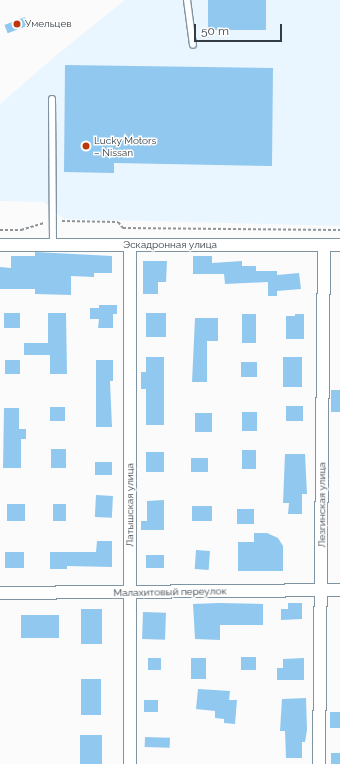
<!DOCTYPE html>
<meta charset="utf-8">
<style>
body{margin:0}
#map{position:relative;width:340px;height:764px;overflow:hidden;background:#fbfbfb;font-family:Raleway,sans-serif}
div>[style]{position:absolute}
.built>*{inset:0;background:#eaf6ff}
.building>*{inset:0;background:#91c8ef;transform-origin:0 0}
.path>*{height:2px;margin-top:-1px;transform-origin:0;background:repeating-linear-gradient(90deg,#8f9498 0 3px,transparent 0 5px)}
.roads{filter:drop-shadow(1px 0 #7f94a3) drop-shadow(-1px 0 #7f94a3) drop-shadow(0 1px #7f94a3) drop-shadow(0 -1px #7f94a3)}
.service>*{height:6px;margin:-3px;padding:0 3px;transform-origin:3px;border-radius:3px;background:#fff}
.minor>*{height:12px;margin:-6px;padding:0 6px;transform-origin:6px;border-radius:6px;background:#fff}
.dots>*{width:11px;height:11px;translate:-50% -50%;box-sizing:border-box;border:2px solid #fff;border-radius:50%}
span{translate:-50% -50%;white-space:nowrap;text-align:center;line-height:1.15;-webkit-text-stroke:3px #fff;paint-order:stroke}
.poi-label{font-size:10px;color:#333c43}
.left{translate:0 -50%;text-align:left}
.street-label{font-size:10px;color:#333c43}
.scale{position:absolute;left:194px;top:24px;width:88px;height:18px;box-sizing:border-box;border:2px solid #333c43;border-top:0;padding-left:5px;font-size:12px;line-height:14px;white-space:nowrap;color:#333c43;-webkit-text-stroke:3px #fff;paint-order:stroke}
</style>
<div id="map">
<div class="built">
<div style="clip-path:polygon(125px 0,340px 0,340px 226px,64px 219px,44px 202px,0 201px,0 104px,59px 53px)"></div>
</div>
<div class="building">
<div style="left:208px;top:0;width:58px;height:30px"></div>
<div style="left:25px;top:17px;width:9px;height:22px;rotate:69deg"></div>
<div style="clip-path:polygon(65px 65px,273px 68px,272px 166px,114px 163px,114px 173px,64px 172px)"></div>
<div style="clip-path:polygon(35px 252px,112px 256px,112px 273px,94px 273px,94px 277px,71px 276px,71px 295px,35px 294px,35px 289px,0 289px,0 267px,11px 268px,11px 256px,35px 256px)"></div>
<div style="clip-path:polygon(193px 256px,212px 256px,212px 263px,242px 261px,242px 266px,256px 266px,256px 271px,277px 271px,277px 275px,299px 273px,301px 289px,277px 291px,277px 296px,268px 296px,268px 282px,225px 284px,224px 274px,193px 274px)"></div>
<div style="clip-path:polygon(143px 261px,167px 261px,166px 282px,158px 282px,158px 294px,143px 294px)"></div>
<div style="clip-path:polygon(99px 305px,117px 305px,117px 314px,113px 314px,113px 328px,98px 328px,99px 319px,90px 319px,90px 308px,99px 308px)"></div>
<div style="left:4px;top:313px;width:16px;height:15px"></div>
<div style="clip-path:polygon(48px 313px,66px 313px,67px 374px,50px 374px,50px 355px,24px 355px,24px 343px,48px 343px)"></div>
<div style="left:146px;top:313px;width:20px;height:24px"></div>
<div style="left:242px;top:314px;width:14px;height:29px"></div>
<div style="clip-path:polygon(295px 314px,304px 314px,304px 339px,286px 339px,286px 316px,295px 316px)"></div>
<div style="clip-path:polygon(195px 318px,218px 318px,218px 341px,207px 341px,207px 382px,192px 382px)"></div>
<div style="clip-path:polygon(146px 357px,164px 357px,164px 425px,146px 425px,146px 389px,141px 389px,141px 372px,146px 372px)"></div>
<div style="left:283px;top:357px;width:19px;height:30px"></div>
<div style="left:5px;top:360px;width:15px;height:14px"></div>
<div style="clip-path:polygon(96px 360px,113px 360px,113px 381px,110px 381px,112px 427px,96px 427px)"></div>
<div style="left:241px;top:362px;width:16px;height:15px"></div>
<div style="left:331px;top:390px;width:9px;height:22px"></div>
<div style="left:286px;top:406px;width:17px;height:15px"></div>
<div style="left:50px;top:407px;width:15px;height:14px"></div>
<div style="clip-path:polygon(4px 408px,19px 408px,19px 429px,26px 429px,26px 439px,21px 439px,21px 468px,3px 468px)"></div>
<div style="left:242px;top:412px;width:15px;height:19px"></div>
<div style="left:195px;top:413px;width:17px;height:19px"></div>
<div style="left:51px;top:449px;width:15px;height:19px"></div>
<div style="left:242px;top:450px;width:14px;height:19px"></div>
<div style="left:146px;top:452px;width:18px;height:20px"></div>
<div style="clip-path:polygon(285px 454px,305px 454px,307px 494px,302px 494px,302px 514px,288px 514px,289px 503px,283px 503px)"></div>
<div style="left:191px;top:458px;width:17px;height:14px"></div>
<div style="left:95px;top:462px;width:17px;height:13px"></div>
<div style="left:96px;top:495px;width:17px;height:22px;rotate:3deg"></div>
<div style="clip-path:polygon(164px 500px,164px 530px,141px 530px,141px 521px,147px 521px,147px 501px)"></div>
<div style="left:7px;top:504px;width:18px;height:17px"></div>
<div style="left:53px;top:504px;width:13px;height:17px"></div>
<div style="left:192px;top:506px;width:20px;height:15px"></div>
<div style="left:237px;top:509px;width:17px;height:15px"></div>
<div style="clip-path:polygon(254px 533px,267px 533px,278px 538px,283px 546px,283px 571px,238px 571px,238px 542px,254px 542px)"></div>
<div style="clip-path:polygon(97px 541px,112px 541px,112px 567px,67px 566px,67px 569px,50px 569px,50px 552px,96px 552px)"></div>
<div style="left:196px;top:550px;width:14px;height:19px;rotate:4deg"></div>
<div style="left:5px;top:552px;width:19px;height:16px"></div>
<div style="left:146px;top:555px;width:18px;height:13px"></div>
<div style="clip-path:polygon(219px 603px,263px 604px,263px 625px,220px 625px,220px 640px,195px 639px,193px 604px)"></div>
<div style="clip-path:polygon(288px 603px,302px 603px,302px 619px,281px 620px,281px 609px,288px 609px)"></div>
<div style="left:81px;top:609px;width:21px;height:35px"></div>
<div style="left:143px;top:612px;width:23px;height:27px;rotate:2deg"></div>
<div style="left:21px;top:615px;width:38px;height:23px"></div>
<div style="left:241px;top:657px;width:15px;height:13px"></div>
<div style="left:148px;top:658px;width:13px;height:12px"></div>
<div style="left:191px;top:658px;width:15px;height:21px"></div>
<div style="clip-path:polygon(304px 658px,304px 680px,277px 680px,277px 668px,283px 668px,283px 659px)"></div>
<div style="left:81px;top:679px;width:20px;height:36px"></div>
<div style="clip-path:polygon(198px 689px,230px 691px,229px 700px,237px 700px,235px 724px,224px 723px,224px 719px,215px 718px,215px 711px,196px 709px)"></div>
<div style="clip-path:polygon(306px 698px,307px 730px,305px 742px,302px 742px,302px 758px,286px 758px,285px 731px,280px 731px,282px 699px)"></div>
<div style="left:144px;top:700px;width:14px;height:12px"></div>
<div style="left:330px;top:712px;width:10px;height:16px"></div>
<div style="left:80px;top:735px;width:22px;height:29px"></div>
<div style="left:145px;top:737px;width:25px;height:10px;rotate:2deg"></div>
<div style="left:331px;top:753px;width:9px;height:11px"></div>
</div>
<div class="path">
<div style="left:62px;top:221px;width:56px;rotate:1deg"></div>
<div style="left:118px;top:222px;width:8px;rotate:50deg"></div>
<div style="left:123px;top:228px;width:217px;rotate:0.5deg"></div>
<div style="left:0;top:230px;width:21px"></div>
<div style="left:21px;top:230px;width:24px;rotate:-17deg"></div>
</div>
<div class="roads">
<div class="service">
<div style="left:187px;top:0;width:45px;rotate:82.4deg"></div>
<div style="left:52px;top:99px;width:146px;rotate:89.6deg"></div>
</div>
<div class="minor">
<div style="left:0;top:245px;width:340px"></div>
<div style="left:0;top:593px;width:340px;rotate:-0.5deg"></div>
<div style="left:130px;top:764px;width:519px;rotate:-90deg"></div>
<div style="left:319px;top:764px;width:519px;rotate:-89.45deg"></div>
</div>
</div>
<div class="dots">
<div style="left:17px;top:24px;background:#bf360d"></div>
<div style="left:86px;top:146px;background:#bf360d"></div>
</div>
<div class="poi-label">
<span class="left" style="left:25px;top:24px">Умельцев</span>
<span class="left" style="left:94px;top:146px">Lucky Motors<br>– Nissan</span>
</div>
<div class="street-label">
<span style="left:170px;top:245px">Эскадронная улица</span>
<span style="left:130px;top:505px;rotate:-90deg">Латышская улица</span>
<span style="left:322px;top:505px;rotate:-90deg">Лезгинская улица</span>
<span style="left:170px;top:592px;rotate:-1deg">Малахитовый переулок</span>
</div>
<div class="scale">50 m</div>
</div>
